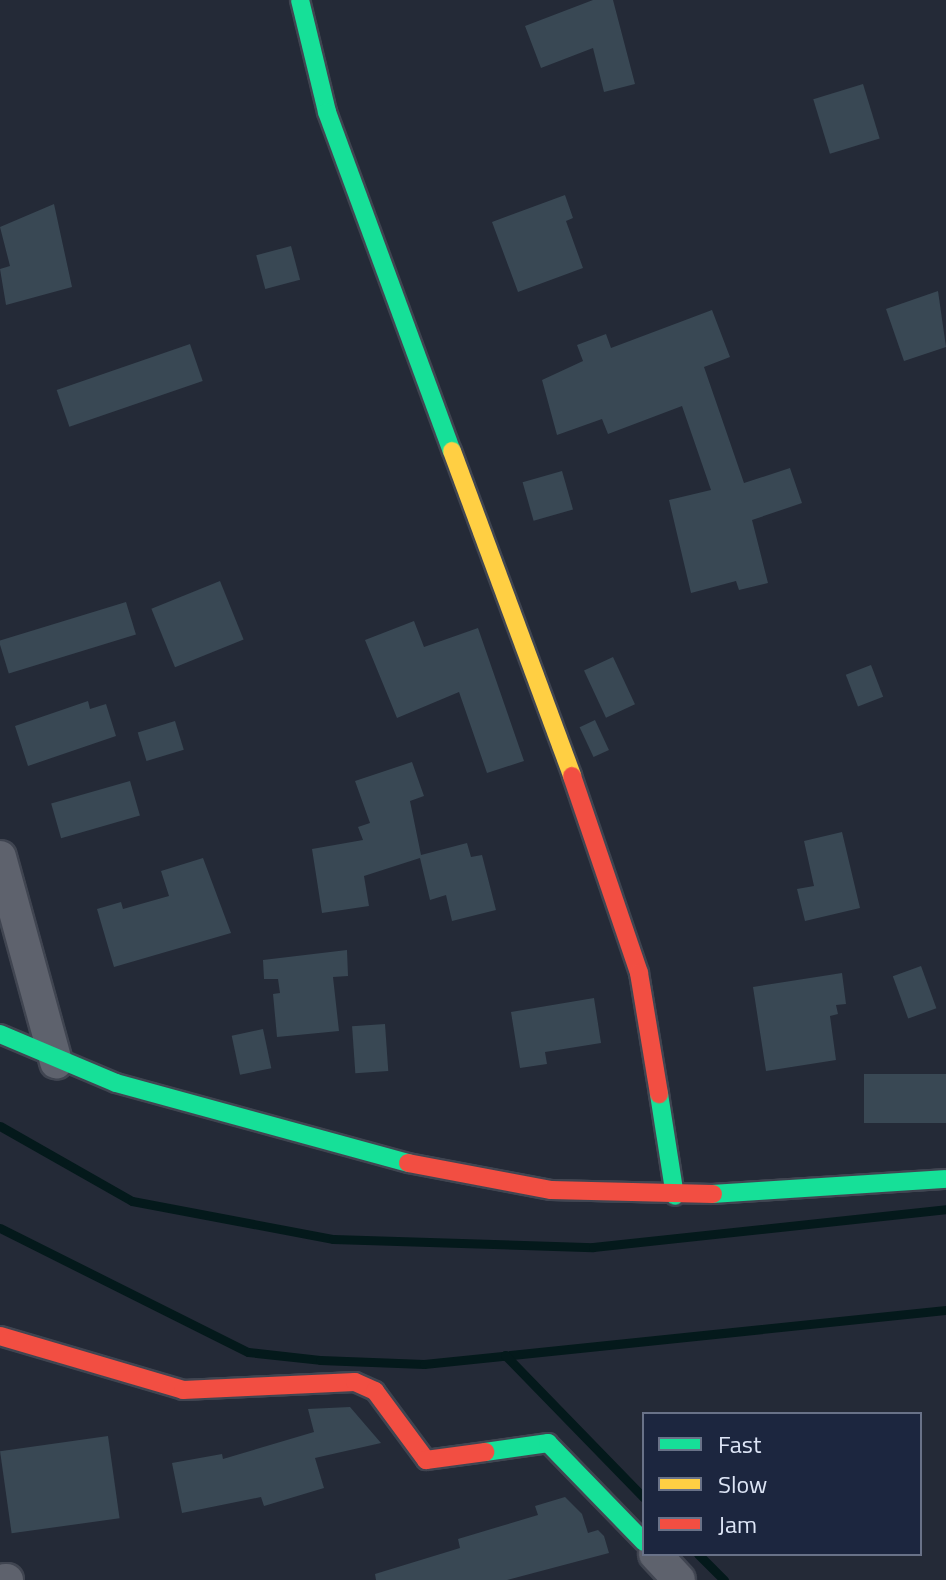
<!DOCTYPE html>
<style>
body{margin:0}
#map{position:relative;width:946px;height:1580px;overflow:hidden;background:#242a37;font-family:"Titillium Web",sans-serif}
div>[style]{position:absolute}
.stream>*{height:9px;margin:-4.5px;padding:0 4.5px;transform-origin:4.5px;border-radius:4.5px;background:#04191b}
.building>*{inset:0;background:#394854;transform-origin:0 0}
.roads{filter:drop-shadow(2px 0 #404551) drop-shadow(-2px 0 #404551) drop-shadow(0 2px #404551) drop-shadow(0 -2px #404551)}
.street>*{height:32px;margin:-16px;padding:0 16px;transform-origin:16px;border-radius:16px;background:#5e626d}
.fast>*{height:18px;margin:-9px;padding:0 9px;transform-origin:9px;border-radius:9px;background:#16e098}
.slow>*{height:18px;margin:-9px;padding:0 9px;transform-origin:9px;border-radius:9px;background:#ffcf43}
.jam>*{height:18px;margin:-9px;padding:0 9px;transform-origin:9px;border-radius:9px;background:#f24e42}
span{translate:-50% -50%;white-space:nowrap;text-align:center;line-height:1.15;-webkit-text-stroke:6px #1c263f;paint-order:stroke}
.legend{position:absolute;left:642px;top:1412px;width:280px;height:144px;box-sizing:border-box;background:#1c263f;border:2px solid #697288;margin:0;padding:10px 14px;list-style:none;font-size:24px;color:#dde5f6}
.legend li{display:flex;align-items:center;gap:16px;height:40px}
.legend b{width:40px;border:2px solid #697288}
</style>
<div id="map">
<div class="stream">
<div style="left:0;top:1126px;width:152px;rotate:29.6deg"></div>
<div style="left:132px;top:1201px;width:205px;rotate:10.7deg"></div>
<div style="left:333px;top:1239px;width:260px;rotate:1.8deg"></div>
<div style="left:593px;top:1247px;width:355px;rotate:-6.1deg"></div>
<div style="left:0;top:1228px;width:277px;rotate:26.6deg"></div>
<div style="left:248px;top:1352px;width:72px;rotate:6.3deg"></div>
<div style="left:320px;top:1360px;width:104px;rotate:2.2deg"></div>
<div style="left:424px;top:1364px;width:525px;rotate:-5.91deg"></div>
<div style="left:505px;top:1355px;width:199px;rotate:45.8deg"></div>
<div style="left:698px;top:1554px;width:37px;rotate:45deg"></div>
</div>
<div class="building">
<div style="clip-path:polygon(593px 0,613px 0,635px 84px,604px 92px,593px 48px,541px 68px,525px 26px)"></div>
<div style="left:863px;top:84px;width:57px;height:52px;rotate:73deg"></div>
<div style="clip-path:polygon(565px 195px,573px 218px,566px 221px,583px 268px,518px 292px,492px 222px)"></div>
<div style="clip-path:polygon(54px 204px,72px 287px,6px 305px,0 269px,10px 266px,0 227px)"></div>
<div style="left:291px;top:246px;width:35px;height:36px;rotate:75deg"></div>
<div style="clip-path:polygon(938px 291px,946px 347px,904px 361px,886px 309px)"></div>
<div style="clip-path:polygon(712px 310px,730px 357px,704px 367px,744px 483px,790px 468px,802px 503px,752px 520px,768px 583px,739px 590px,736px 581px,691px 593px,669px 500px,711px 490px,682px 406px,608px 434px,602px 419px,557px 435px,542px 380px,583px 361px,577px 345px,606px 334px,611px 348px)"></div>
<div style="left:190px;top:344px;width:39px;height:141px;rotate:71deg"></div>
<div style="left:562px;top:471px;width:40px;height:41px;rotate:74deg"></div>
<div style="left:220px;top:581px;width:63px;height:74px;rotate:68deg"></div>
<div style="left:126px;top:602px;width:34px;height:133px;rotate:73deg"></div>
<div style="clip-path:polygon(414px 621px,424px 647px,478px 628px,524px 761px,487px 773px,459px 692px,397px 718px,365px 640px)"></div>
<div style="left:613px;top:657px;width:52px;height:32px;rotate:65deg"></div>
<div style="left:871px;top:665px;width:34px;height:27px;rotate:69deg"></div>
<div style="clip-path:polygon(88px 701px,90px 709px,106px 704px,116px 736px,28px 766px,15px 726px)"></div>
<div style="left:595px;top:720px;width:33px;height:17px;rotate:65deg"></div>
<div style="left:175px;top:721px;width:30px;height:39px;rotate:73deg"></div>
<div style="clip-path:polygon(412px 762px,424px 796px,410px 801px,421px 855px,467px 843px,471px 857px,482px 855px,496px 910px,452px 921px,446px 895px,430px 900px,420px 858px,364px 876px,369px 906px,322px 913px,312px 849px,363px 840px,358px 827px,370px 823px,355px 781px)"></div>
<div style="left:130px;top:781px;width:36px;height:82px;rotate:74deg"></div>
<div style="clip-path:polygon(842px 832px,860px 908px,805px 921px,797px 889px,814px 886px,804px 841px)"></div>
<div style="clip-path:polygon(203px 858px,231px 933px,114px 967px,97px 909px,121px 902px,123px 909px,169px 896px,161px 871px)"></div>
<div style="clip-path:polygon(347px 950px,348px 976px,333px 977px,339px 1031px,277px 1037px,273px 994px,280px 993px,278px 979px,264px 979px,263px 960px)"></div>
<div style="left:921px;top:966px;width:45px;height:30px;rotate:70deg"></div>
<div style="clip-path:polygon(842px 973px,846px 1004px,836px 1005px,838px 1014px,830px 1016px,836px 1060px,766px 1071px,753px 987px)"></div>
<div style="clip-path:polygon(594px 998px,601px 1043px,545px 1052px,547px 1064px,520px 1068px,511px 1012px)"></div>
<div style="left:385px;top:1024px;width:47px;height:33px;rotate:86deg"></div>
<div style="left:263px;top:1029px;width:40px;height:32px;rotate:78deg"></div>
<div style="left:946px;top:1074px;width:49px;height:82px;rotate:90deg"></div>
<div style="clip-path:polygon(350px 1407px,381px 1443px,315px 1458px,324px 1488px,264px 1506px,261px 1497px,182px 1513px,172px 1463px,222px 1454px,223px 1459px,314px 1432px,308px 1409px)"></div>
<div style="left:108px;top:1436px;width:83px;height:109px;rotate:82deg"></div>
<div style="clip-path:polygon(565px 1497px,582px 1514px,588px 1533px,598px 1530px,604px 1536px,609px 1553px,507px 1580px,376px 1580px,375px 1574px,460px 1548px,458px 1539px,538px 1515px,535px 1506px)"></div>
</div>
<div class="roads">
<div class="street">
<div style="left:0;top:857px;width:213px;rotate:74.7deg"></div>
<div style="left:655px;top:1554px;width:35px;rotate:47deg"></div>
<div style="left:5px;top:1580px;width:2px"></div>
</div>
<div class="fast">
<div style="left:300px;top:0;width:115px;rotate:76.4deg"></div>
<div style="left:327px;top:112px;width:361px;rotate:69.8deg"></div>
<div style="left:0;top:1034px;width:126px;rotate:22.9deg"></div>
<div style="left:116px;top:1083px;width:303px;rotate:15.3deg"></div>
<div style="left:659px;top:1094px;width:103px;rotate:81.1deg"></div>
<div style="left:713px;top:1194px;width:233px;rotate:-3.7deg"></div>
<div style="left:485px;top:1452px;width:64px;rotate:-8.1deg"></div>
<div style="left:548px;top:1443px;width:138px;rotate:45.9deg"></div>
</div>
<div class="slow">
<div style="left:452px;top:451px;width:346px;rotate:69.7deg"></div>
</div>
<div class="jam">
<div style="left:572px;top:776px;width:208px;rotate:71.2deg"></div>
<div style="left:639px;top:973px;width:123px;rotate:80.6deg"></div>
<div style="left:408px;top:1163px;width:146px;rotate:10.7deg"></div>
<div style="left:551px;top:1190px;width:162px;rotate:1.4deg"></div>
<div style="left:0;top:1336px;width:191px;rotate:16.4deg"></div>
<div style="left:183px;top:1390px;width:172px;rotate:-2.7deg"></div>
<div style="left:355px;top:1382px;width:22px;rotate:24deg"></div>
<div style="left:375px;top:1391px;width:86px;rotate:53.5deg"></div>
<div style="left:426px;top:1460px;width:60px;rotate:-7.7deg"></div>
</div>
</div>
<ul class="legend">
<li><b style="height:10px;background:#16e098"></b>Fast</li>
<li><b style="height:10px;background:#ffcf43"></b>Slow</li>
<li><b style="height:10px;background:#f24e42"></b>Jam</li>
</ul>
</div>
